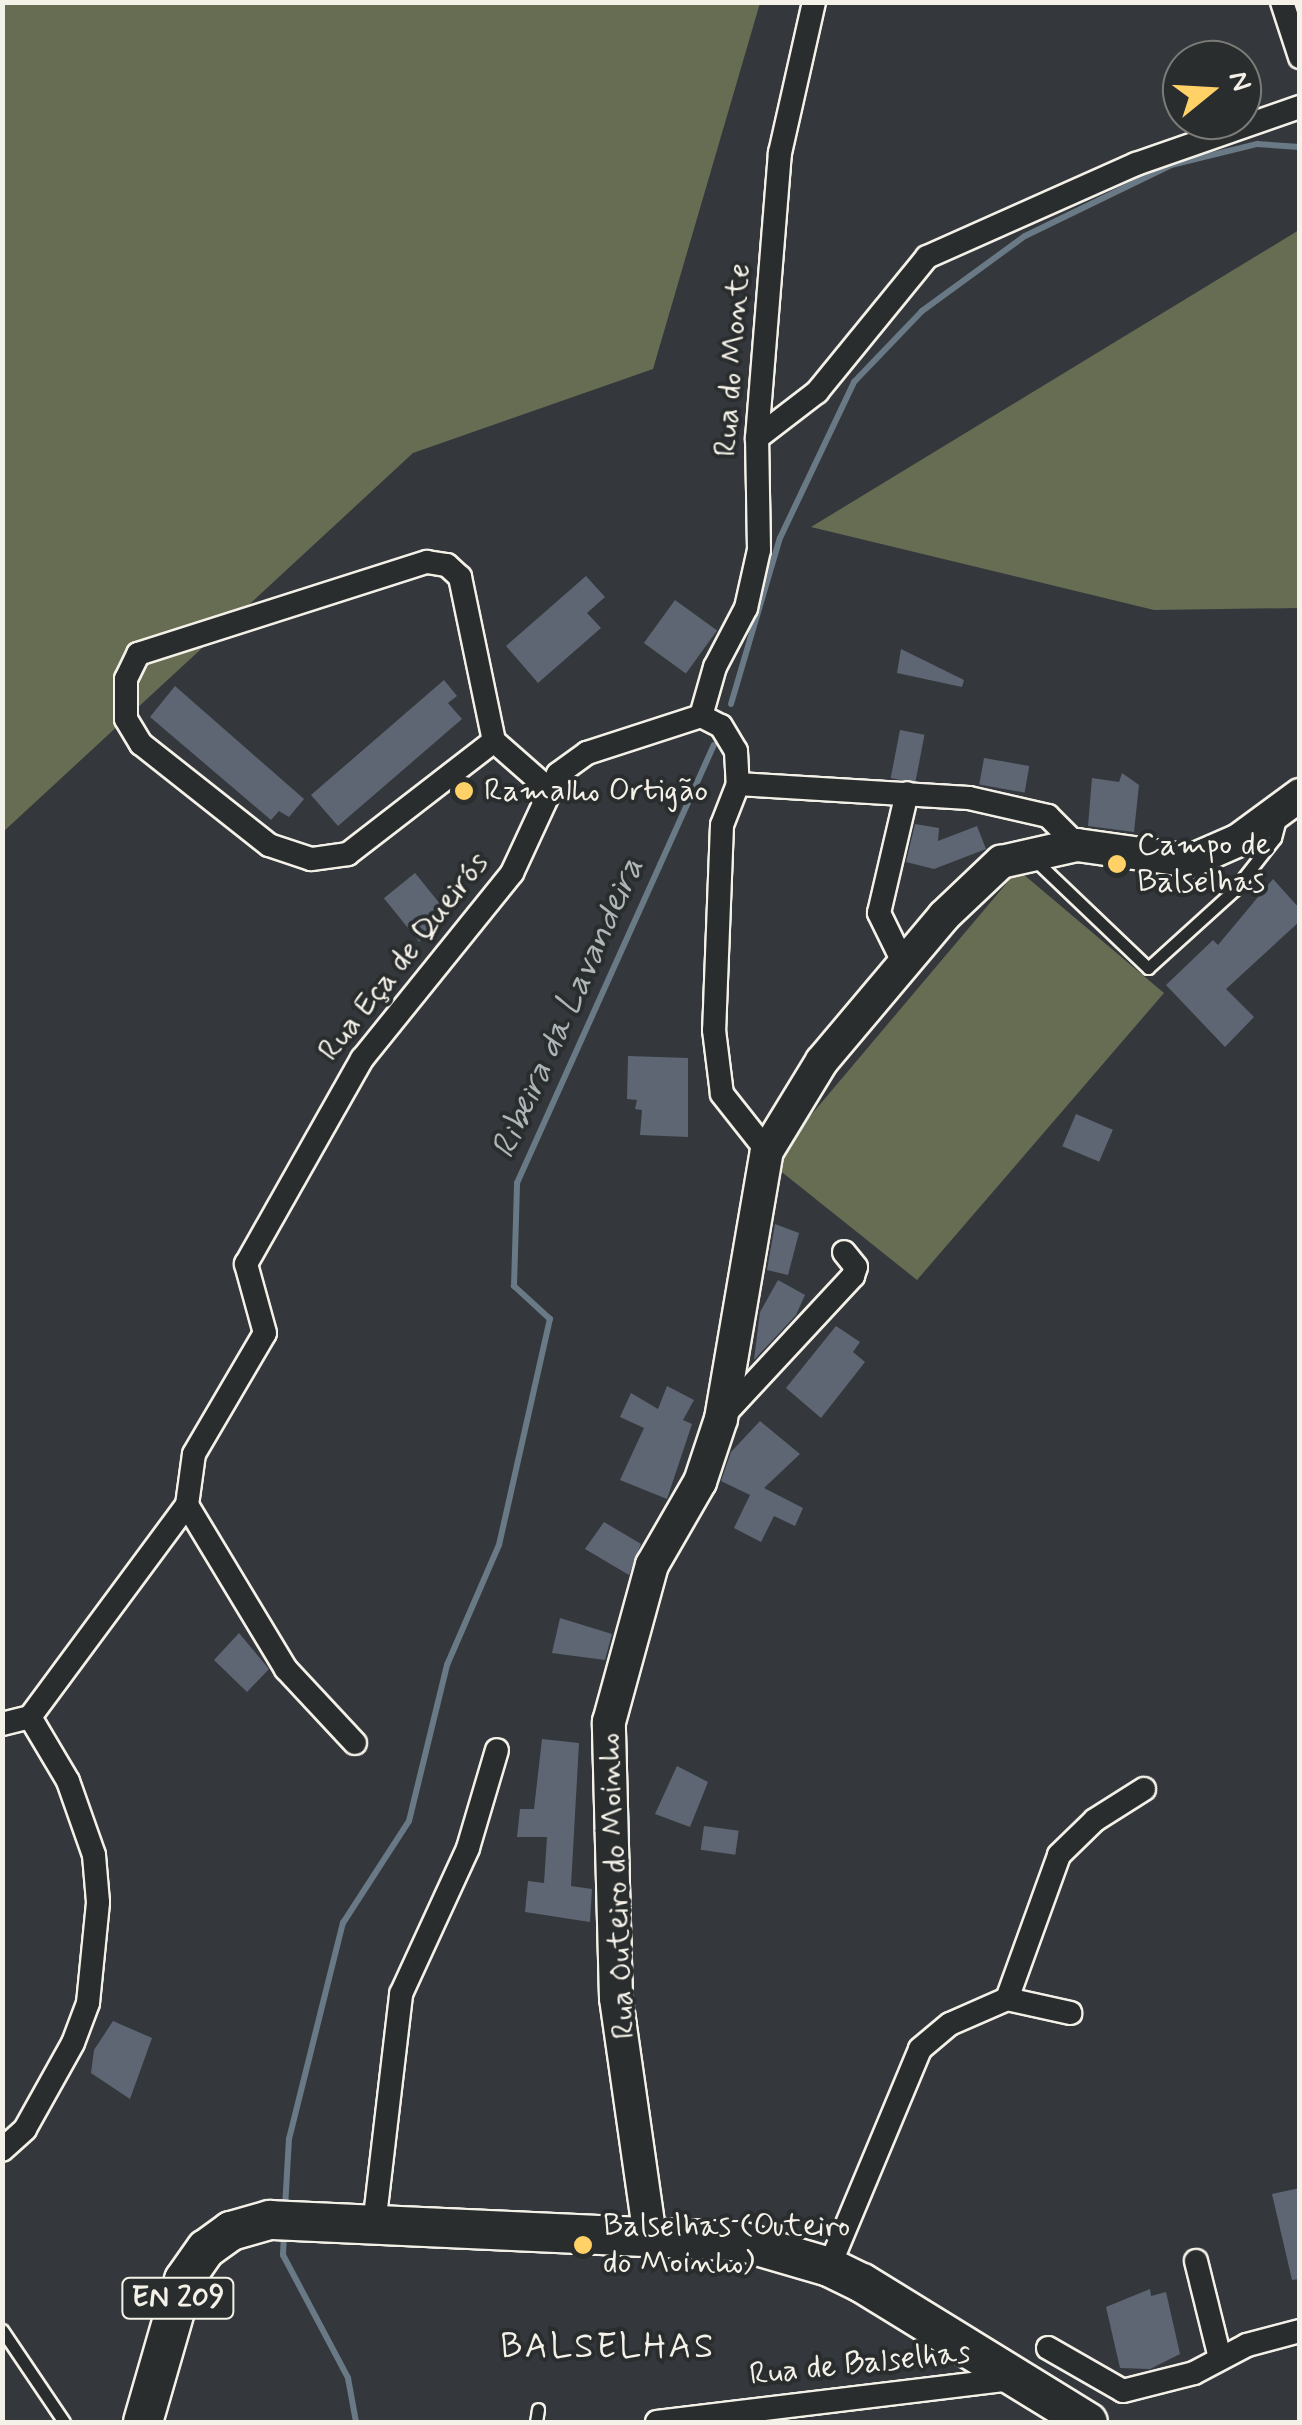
<!DOCTYPE html>
<meta charset="utf-8">
<style>
body{margin:0}
#map{position:relative;width:1302px;height:2425px;overflow:hidden;background:#34383c;font-family:Mynerve,sans-serif}
div>[style]{position:absolute}
.green>*{inset:0;background:#666d53}
.stream>*{height:6px;margin:-3px;padding:0 3px;transform-origin:3px;border-radius:3px;background:#697985}
.building>*{inset:0;background:#5e6674;transform-origin:0 0}
.roads{filter:drop-shadow(2px 0 #f4f1e8) drop-shadow(-2px 0 #f4f1e8) drop-shadow(0 2px #f4f1e8) drop-shadow(0 -2px #f4f1e8)}
.lane>*{height:11px;margin:-5.5px;padding:0 5.5px;transform-origin:5.5px;border-radius:5.5px;background:#2a2d2e}
.street>*{height:22px;margin:-11px;padding:0 11px;transform-origin:11px;border-radius:11px;background:#2a2d2e}
.secondary>*{height:32px;margin:-16px;padding:0 16px;transform-origin:16px;border-radius:16px;background:#2a2d2e}
.primary>*{height:38px;margin:-19px;padding:0 19px;transform-origin:19px;border-radius:19px;background:#2a2d2e}
.dots>*{width:28px;height:28px;translate:-50% -50%;box-sizing:border-box;border:5px solid #2a2d2e;border-radius:50%}
span{translate:-50% -50%;white-space:nowrap;text-align:center;line-height:1.15;-webkit-text-stroke:8px #2a2d2e;paint-order:stroke}
.shield-label span{padding:2px 8px;background:#2a2d2e;border:2px solid;border-radius:8px;-webkit-text-stroke-width:0}
.shield-label{font-size:30px;color:#f4f1e8;font-weight:700}
.street-label{font-size:32px;color:#f4f1e8}
.poi-label{font-size:32px;color:#f4f1e8}
.left{translate:0 -50%;text-align:left}
.water-label{font-size:35px;color:#aeb5b6;font-style:italic}
.neighbourhood-label{font-size:35px;color:#f4f1e8;letter-spacing:2.5px}
.frame{position:absolute;inset:0;border:5px solid #f4f1e8;pointer-events:none}
.north{position:absolute;left:1162px;top:40px;width:100px;height:100px;box-sizing:border-box;background:#2a2d2e;border:2px solid #7b7b78;border-radius:50%;rotate:72deg;font-size:28px;font-weight:700;line-height:40px;text-align:center;color:#f4f1e8}
.north::after{content:'';display:block;margin:auto;width:35px;height:45px;background:#ffd166;clip-path:polygon(50% 0,100% 100%,50% 72%,0 100%)}
</style>
<div id="map">
<div class="green">
<div style="clip-path:polygon(2px 3px,760px 3px,653px 369px,413px 453px,3px 832px)"></div>
<div style="clip-path:polygon(1299px 230px,1299px 608px,1154px 610px,811px 527px)"></div>
<div style="clip-path:polygon(1023px 874px,1164px 993px,917px 1280px,778px 1169px,784px 1147px,1011px 878px)"></div>
</div>
<div class="stream">
<div style="left:731px;top:704px;width:173px;rotate:-73.6deg"></div>
<div style="left:780px;top:538px;width:173px;rotate:-64.6deg"></div>
<div style="left:854px;top:382px;width:98px;rotate:-46.2deg"></div>
<div style="left:922px;top:311px;width:127px;rotate:-36.1deg"></div>
<div style="left:1025px;top:236px;width:162px;rotate:-25.9deg"></div>
<div style="left:1171px;top:165px;width:89px;rotate:-13.7deg"></div>
<div style="left:1257px;top:144px;width:43px;rotate:4deg"></div>
<div style="left:285px;top:2208px;width:69px;rotate:-86.7deg"></div>
<div style="left:289px;top:2139px;width:223px;rotate:-76deg"></div>
<div style="left:343px;top:1923px;width:121px;rotate:-57.1deg"></div>
<div style="left:409px;top:1821px;width:161px;rotate:-76.3deg"></div>
<div style="left:447px;top:1665px;width:131px;rotate:-66.6deg"></div>
<div style="left:499px;top:1545px;width:232px;rotate:-77.3deg"></div>
<div style="left:550px;top:1319px;width:49px;rotate:-137.5deg"></div>
<div style="left:514px;top:1286px;width:103px;rotate:-88.3deg"></div>
<div style="left:517px;top:1183px;width:480px;rotate:-65.8deg"></div>
<div style="left:284px;top:2235px;width:20px;rotate:93deg"></div>
<div style="left:283px;top:2255px;width:139px;rotate:62.1deg"></div>
<div style="left:348px;top:2378px;width:45px;rotate:79.7deg"></div>
</div>
<div class="building">
<div style="clip-path:polygon(586px 576px,605px 597px,587px 613px,601px 628px,538px 683px,506px 646px)"></div>
<div style="left:675px;top:600px;width:52px;height:53px;rotate:36deg"></div>
<div style="clip-path:polygon(901px 649px,964px 680px,962px 687px,897px 673px)"></div>
<div style="clip-path:polygon(444px 680px,457px 696px,448px 703px,462px 719px,338px 826px,311px 795px)"></div>
<div style="clip-path:polygon(175px 686px,304px 799px,289px 817px,279px 811px,271px 820px,150px 717px)"></div>
<div style="left:900px;top:730px;width:25px;height:49px;rotate:11deg"></div>
<div style="left:984px;top:758px;width:46px;height:27px;rotate:10deg"></div>
<div style="clip-path:polygon(1122px 773px,1139px 785px,1134px 832px,1088px 826px,1092px 778px,1119px 782px)"></div>
<div style="clip-path:polygon(915px 824px,939px 828px,938px 841px,977px 826px,986px 849px,934px 869px,906px 862px)"></div>
<div style="left:415px;top:873px;width:56px;height:40px;rotate:51deg"></div>
<div style="clip-path:polygon(1273px 879px,1300px 909px,1300px 921px,1226px 989px,1254px 1017px,1225px 1047px,1166px 985px,1213px 940px,1218px 945px)"></div>
<div style="clip-path:polygon(628px 1056px,688px 1058px,688px 1137px,640px 1135px,642px 1110px,635px 1109px,637px 1100px,627px 1099px)"></div>
<div style="left:1076px;top:1114px;width:40px;height:35px;rotate:23deg"></div>
<div style="clip-path:polygon(775px 1224px,799px 1233px,788px 1275px,767px 1270px)"></div>
<div style="clip-path:polygon(778px 1280px,805px 1295px,796px 1315px,754px 1360px,760px 1312px)"></div>
<div style="clip-path:polygon(836px 1326px,860px 1342px,853px 1352px,865px 1362px,821px 1418px,786px 1388px)"></div>
<div style="clip-path:polygon(667px 1386px,694px 1400px,683px 1420px,692px 1424px,667px 1499px,620px 1480px,644px 1428px,620px 1417px,631px 1393px,658px 1409px)"></div>
<div style="clip-path:polygon(760px 1421px,800px 1454px,764px 1488px,803px 1508px,795px 1526px,774px 1516px,761px 1542px,734px 1528px,750px 1495px,721px 1481px,731px 1452px)"></div>
<div style="clip-path:polygon(604px 1522px,641px 1544px,629px 1575px,585px 1549px)"></div>
<div style="clip-path:polygon(560px 1618px,612px 1634px,605px 1660px,552px 1653px)"></div>
<div style="clip-path:polygon(239px 1633px,269px 1669px,247px 1692px,214px 1660px)"></div>
<div style="clip-path:polygon(542px 1739px,579px 1743px,571px 1886px,592px 1889px,590px 1922px,525px 1912px,528px 1881px,544px 1883px,547px 1837px,517px 1837px,520px 1809px,534px 1809px)"></div>
<div style="clip-path:polygon(677px 1766px,708px 1782px,690px 1827px,655px 1814px)"></div>
<div style="left:704px;top:1826px;width:35px;height:24px;rotate:8deg"></div>
<div style="clip-path:polygon(113px 2021px,152px 2038px,130px 2099px,91px 2073px,94px 2050px)"></div>
<div style="clip-path:polygon(1300px 2188px,1300px 2279px,1292px 2280px,1272px 2194px)"></div>
<div style="clip-path:polygon(1150px 2289px,1151px 2296px,1166px 2292px,1180px 2354px,1150px 2369px,1120px 2368px,1106px 2307px)"></div>
</div>
<div class="roads">
<div class="lane">
<div style="left:1036px;top:861px;width:155px;rotate:43.7deg"></div>
<div style="left:1148px;top:968px;width:116px;rotate:-42.2deg"></div>
<div style="left:1234px;top:890px;width:66px;rotate:-51.7deg"></div>
<div style="left:1275px;top:838px;width:20px;rotate:-75deg"></div>
<div style="left:2px;top:2330px;width:111px;rotate:56deg"></div>
<div style="left:536px;top:2422px;width:13px;rotate:-81deg"></div>
</div>
<div class="street">
<div style="left:1282px;top:2px;width:58px;rotate:71.9deg"></div>
<div style="left:757px;top:438px;width:76px;rotate:-37.5deg"></div>
<div style="left:817px;top:392px;width:174px;rotate:-50.8deg"></div>
<div style="left:927px;top:257px;width:229px;rotate:-24deg"></div>
<div style="left:1136px;top:164px;width:174px;rotate:-19.2deg"></div>
<div style="left:701px;top:716px;width:51px;rotate:-74.1deg"></div>
<div style="left:715px;top:667px;width:67px;rotate:-62.3deg"></div>
<div style="left:746px;top:608px;width:59px;rotate:-77.4deg"></div>
<div style="left:759px;top:550px;width:112px;rotate:-91deg"></div>
<div style="left:757px;top:438px;width:286px;rotate:-85.4deg"></div>
<div style="left:780px;top:153px;width:155px;rotate:-77.3deg"></div>
<div style="left:494px;top:741px;width:185px;rotate:142.3deg"></div>
<div style="left:348px;top:854px;width:37px;rotate:172deg"></div>
<div style="left:311px;top:859px;width:44px;rotate:-161.6deg"></div>
<div style="left:269px;top:845px;width:163px;rotate:-141.7deg"></div>
<div style="left:141px;top:744px;width:29px;rotate:-121deg"></div>
<div style="left:126px;top:719px;width:40px;rotate:-90deg"></div>
<div style="left:126px;top:679px;width:28px;rotate:-64deg"></div>
<div style="left:138px;top:654px;width:303px;rotate:-17.7deg"></div>
<div style="left:427px;top:562px;width:20px;rotate:9deg"></div>
<div style="left:447px;top:565px;width:18px;rotate:43deg"></div>
<div style="left:460px;top:577px;width:167px;rotate:78.3deg"></div>
<div style="left:494px;top:741px;width:76px;rotate:41.3deg"></div>
<div style="left:738px;top:784px;width:231px;rotate:3.5deg"></div>
<div style="left:969px;top:798px;width:81px;rotate:12.8deg"></div>
<div style="left:1048px;top:816px;width:41px;rotate:45deg"></div>
<div style="left:904px;top:964px;width:57px;rotate:-116.1deg"></div>
<div style="left:879px;top:913px;width:123px;rotate:-76.9deg"></div>
<div style="left:723px;top:1416px;width:191px;rotate:-47.1deg"></div>
<div style="left:853px;top:1276px;width:9px;rotate:-72deg"></div>
<div style="left:856px;top:1267px;width:19px;rotate:-129deg"></div>
<div style="left:187px;top:1505px;width:192px;rotate:58.9deg"></div>
<div style="left:286px;top:1669px;width:101px;rotate:47deg"></div>
<div style="left:30px;top:1717px;width:264px;rotate:-53.5deg"></div>
<div style="left:187px;top:1505px;width:51px;rotate:-82.2deg"></div>
<div style="left:194px;top:1454px;width:140px;rotate:-59.6deg"></div>
<div style="left:265px;top:1333px;width:72px;rotate:-105.4deg"></div>
<div style="left:246px;top:1264px;width:236px;rotate:-60.5deg"></div>
<div style="left:362px;top:1059px;width:239px;rotate:-51.1deg"></div>
<div style="left:512px;top:873px;width:109px;rotate:-65.1deg"></div>
<div style="left:558px;top:774px;width:36px;rotate:-36deg"></div>
<div style="left:587px;top:753px;width:120px;rotate:-18deg"></div>
<div style="left:701px;top:716px;width:22px;rotate:27deg"></div>
<div style="left:721px;top:726px;width:29px;rotate:59deg"></div>
<div style="left:736px;top:751px;width:33px;rotate:87deg"></div>
<div style="left:738px;top:784px;width:44px;rotate:111.3deg"></div>
<div style="left:722px;top:825px;width:205px;rotate:92.2deg"></div>
<div style="left:714px;top:1030px;width:64px;rotate:82.9deg"></div>
<div style="left:722px;top:1094px;width:73px;rotate:51.7deg"></div>
<div style="left:2px;top:1724px;width:29px;rotate:-14deg"></div>
<div style="left:1007px;top:1999px;width:153px;rotate:-70.1deg"></div>
<div style="left:1059px;top:1855px;width:50px;rotate:-44.2deg"></div>
<div style="left:1095px;top:1820px;width:58px;rotate:-32.3deg"></div>
<div style="left:2px;top:2150px;width:31px;rotate:-42deg"></div>
<div style="left:25px;top:2129px;width:98px;rotate:-60.8deg"></div>
<div style="left:73px;top:2043px;width:43px;rotate:-69.4deg"></div>
<div style="left:88px;top:2003px;width:101px;rotate:-84.3deg"></div>
<div style="left:98px;top:1902px;width:47px;rotate:-94.9deg"></div>
<div style="left:94px;top:1855px;width:78px;rotate:-109.4deg"></div>
<div style="left:68px;top:1781px;width:74px;rotate:-120.7deg"></div>
<div style="left:374px;top:2225px;width:233px;rotate:-83.3deg"></div>
<div style="left:401px;top:1994px;width:161px;rotate:-65.3deg"></div>
<div style="left:468px;top:1848px;width:102px;rotate:-73.5deg"></div>
<div style="left:1196px;top:2261px;width:100px;rotate:76.1deg"></div>
<div style="left:829px;top:2267px;width:236px;rotate:-67.3deg"></div>
<div style="left:920px;top:2049px;width:39px;rotate:-40deg"></div>
<div style="left:950px;top:2024px;width:62px;rotate:-23.7deg"></div>
<div style="left:1007px;top:1999px;width:65px;rotate:12.5deg"></div>
<div style="left:1048px;top:2348px;width:86px;rotate:29.8deg"></div>
<div style="left:1123px;top:2391px;width:73px;rotate:-14.2deg"></div>
<div style="left:1194px;top:2373px;width:60px;rotate:-27.8deg"></div>
<div style="left:1247px;top:2345px;width:55px;rotate:-14.8deg"></div>
<div style="left:657px;top:2422px;width:357px;rotate:-6.9deg"></div>
</div>
<div class="secondary">
<div style="left:650px;top:2237px;width:241px;rotate:-98.1deg"></div>
<div style="left:616px;top:1998px;width:276px;rotate:-91.5deg"></div>
<div style="left:609px;top:1722px;width:163px;rotate:-74.7deg"></div>
<div style="left:652px;top:1565px;width:96px;rotate:-60deg"></div>
<div style="left:700px;top:1482px;width:66px;rotate:-71.6deg"></div>
<div style="left:721px;top:1419px;width:272px;rotate:-80.3deg"></div>
<div style="left:767px;top:1151px;width:105px;rotate:-58.6deg"></div>
<div style="left:822px;top:1061px;width:189px;rotate:-49.9deg"></div>
<div style="left:944px;top:916px;width:79px;rotate:-43.5deg"></div>
<div style="left:1001px;top:862px;width:78px;rotate:-12.6deg"></div>
<div style="left:1077px;top:845px;width:115px;rotate:8deg"></div>
<div style="left:1191px;top:861px;width:52px;rotate:-23.6deg"></div>
<div style="left:1239px;top:840px;width:76px;rotate:-36.4deg"></div>
</div>
<div class="primary">
<div style="left:143px;top:2422px;width:148px;rotate:-73.9deg"></div>
<div style="left:184px;top:2280px;width:38px;rotate:-55deg"></div>
<div style="left:206px;top:2249px;width:31px;rotate:-36deg"></div>
<div style="left:231px;top:2231px;width:41px;rotate:-15.8deg"></div>
<div style="left:270px;top:2220px;width:470px;rotate:2.6deg"></div>
<div style="left:740px;top:2241px;width:93px;rotate:16.3deg"></div>
<div style="left:829px;top:2267px;width:37px;rotate:26deg"></div>
<div style="left:862px;top:2283px;width:265px;rotate:31.6deg"></div>
</div>
</div>
<div class="dots">
<div style="left:464px;top:791px;background:#ffd166"></div>
<div style="left:1117px;top:864px;background:#ffd166"></div>
<div style="left:583px;top:2245px;background:#ffd166"></div>
</div>
<div class="shield-label">
<span style="left:178px;top:2298px">EN 209</span>
</div>
<div class="street-label">
<span style="left:733px;top:360px;rotate:-86deg">Rua do Monte</span>
<span style="left:404px;top:957px;rotate:-52deg">Rua Eça de Queirós</span>
<span style="left:617px;top:1886px;rotate:-93deg">Rua Outeiro do Moinho</span>
<span style="left:860px;top:2364px;rotate:-6deg">Rua de Balselhas</span>
</div>
<div class="poi-label">
<span class="left" style="left:484px;top:791px">Ramalho Ortigão</span>
<span class="left" style="left:1137px;top:864px">Campo de<br>Balselhas</span>
<span class="left" style="left:603px;top:2245px">Balselhas (Outeiro<br>do Moinho)</span>
</div>
<div class="water-label">
<span style="left:568px;top:1008px;rotate:-66deg">Ribeira da Lavandeira</span>
</div>
<div class="neighbourhood-label">
<span style="left:608px;top:2347px">BALSELHAS</span>
</div>
<div class="frame"></div>
<div class="north">N</div>
</div>
